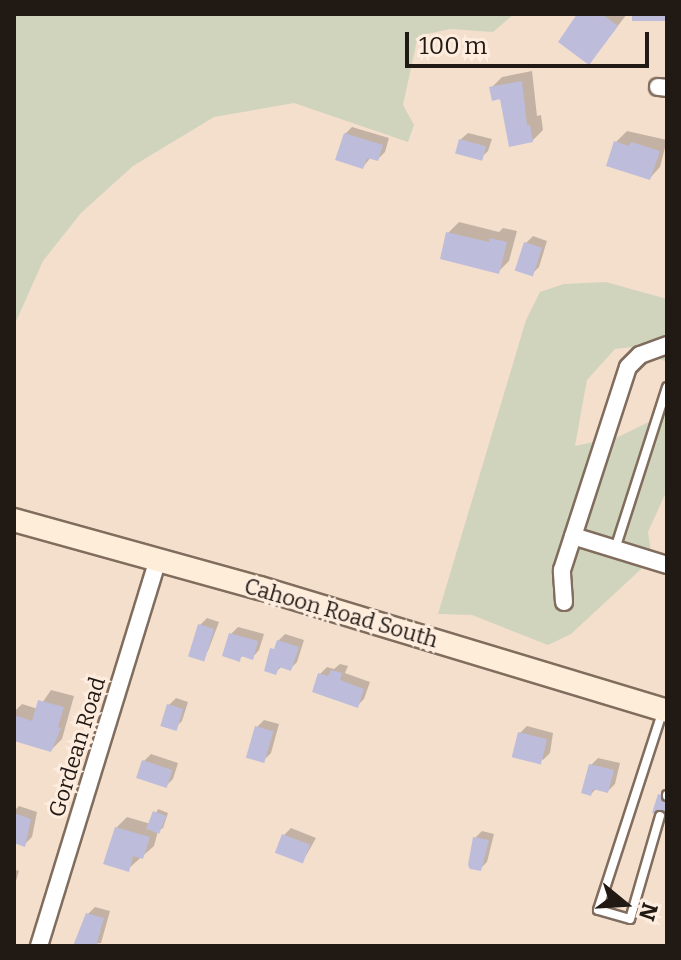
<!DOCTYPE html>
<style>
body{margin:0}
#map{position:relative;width:681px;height:960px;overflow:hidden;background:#f4dfcd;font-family:Bitter,serif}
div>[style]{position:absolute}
.green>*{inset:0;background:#d0d4bd}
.shadow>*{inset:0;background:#0003}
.building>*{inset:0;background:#bdbddb;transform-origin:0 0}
.roads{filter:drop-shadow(2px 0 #806d5e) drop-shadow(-2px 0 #806d5e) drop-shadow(0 2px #806d5e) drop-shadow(0 -2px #806d5e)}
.service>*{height:8px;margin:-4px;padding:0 4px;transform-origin:4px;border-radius:4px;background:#fff}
.minor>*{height:16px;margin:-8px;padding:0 8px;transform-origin:8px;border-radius:8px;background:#fff}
.secondary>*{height:22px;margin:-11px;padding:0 11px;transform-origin:11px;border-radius:11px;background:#feedd8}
span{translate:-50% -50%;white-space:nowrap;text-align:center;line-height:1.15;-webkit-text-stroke:6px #feeddf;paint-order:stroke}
.street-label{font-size:22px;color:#211913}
.frame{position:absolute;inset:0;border:16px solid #211913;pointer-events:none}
.north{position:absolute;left:585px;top:864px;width:80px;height:80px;-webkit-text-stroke:6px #feeddf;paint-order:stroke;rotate:108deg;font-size:22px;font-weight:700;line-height:32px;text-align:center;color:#211913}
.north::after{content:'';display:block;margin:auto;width:28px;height:36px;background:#211913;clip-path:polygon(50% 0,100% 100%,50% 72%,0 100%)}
.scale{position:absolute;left:405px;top:32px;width:244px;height:36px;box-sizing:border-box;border:4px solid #211913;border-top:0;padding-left:10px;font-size:24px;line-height:28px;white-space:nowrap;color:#211913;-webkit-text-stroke:6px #feeddf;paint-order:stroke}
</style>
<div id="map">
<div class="green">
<div style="clip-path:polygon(14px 14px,514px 14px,493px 32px,450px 29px,418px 36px,403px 105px,414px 125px,408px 142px,294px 103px,214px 117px,133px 166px,81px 213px,43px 261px,14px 326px)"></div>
<div style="clip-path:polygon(606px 282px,667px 299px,667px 362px,633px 347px,615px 349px,587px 380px,575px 446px,618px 437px,667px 413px,667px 490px,648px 532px,652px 559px,571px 634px,548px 645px,472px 615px,438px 614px,526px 320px,540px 292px,564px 284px)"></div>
</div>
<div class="shadow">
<div style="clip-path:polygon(580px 14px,627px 14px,589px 63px)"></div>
<div style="clip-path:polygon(532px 71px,537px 116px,541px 115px,543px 130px,532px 141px,491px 88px,502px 77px)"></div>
<div style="clip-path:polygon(352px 127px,389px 138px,385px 152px,378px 159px,371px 157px,363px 167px,345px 134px)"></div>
<div style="clip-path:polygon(627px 131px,667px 140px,660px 167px,650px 178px,616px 142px)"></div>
<div style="clip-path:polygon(468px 133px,492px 139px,488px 151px,481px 158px,460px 140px)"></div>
<div style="clip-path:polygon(459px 222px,499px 232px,503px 228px,517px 231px,509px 261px,498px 272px,448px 233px)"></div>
<div style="clip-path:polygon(533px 236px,547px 241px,539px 267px,532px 274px,526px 243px)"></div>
<div style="clip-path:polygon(207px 618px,219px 622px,208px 651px,201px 658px,200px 625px)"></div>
<div style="clip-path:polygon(238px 627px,264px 634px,259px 650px,252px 658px,244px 655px,239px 659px,231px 634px)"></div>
<div style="clip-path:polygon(285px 634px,304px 640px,297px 662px,290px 669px,282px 666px,275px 673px,278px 641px)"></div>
<div style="clip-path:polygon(340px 664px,348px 666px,345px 673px,370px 682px,364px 699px,357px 706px,320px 674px,327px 667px,334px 669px)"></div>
<div style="clip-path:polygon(51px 690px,74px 696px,62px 739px,51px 750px,14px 739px,14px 712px,22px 704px,38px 709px)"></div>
<div style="clip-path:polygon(176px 698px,188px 702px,182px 721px,175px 728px,169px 705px)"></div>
<div style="clip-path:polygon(264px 720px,279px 724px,271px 753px,264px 760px,257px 727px)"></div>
<div style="clip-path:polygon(527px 726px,553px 733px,550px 753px,543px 760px,520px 733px)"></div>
<div style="clip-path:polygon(151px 754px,178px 763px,173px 779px,166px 786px,144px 761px)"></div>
<div style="clip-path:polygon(598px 758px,620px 763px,615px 784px,608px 791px,597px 788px,591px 794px,591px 765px)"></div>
<div style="clip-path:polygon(19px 806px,37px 812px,32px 837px,25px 844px,14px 841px,14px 811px)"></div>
<div style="clip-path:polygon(158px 809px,168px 813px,163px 828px,158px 831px,154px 846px,128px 869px,116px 828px,127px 817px,151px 824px)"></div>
<div style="clip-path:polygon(291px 828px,316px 838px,303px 861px,284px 835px)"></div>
<div style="clip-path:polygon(482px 831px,494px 834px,487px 862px,480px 869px,475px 838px)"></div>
<div style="clip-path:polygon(14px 869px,19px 871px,14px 888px)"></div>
<div style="clip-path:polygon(95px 907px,110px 911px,101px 943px,78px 946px,88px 914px)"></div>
</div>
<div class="building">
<div style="clip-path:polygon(577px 14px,602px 14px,618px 26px,589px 65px,558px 42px)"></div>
<div style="left:632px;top:14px;width:35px;height:7px"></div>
<div style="clip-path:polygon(522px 81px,527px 125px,530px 125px,533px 142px,509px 147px,500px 99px,492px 101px,489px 87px)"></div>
<div style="clip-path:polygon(344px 133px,383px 145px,378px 161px,367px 158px,363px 169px,335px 160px)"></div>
<div style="left:459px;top:139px;width:28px;height:15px;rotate:15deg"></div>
<div style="clip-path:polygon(614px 141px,629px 146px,631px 142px,660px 151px,650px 180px,606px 166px)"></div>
<div style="clip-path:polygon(446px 232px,489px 242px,490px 238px,507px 242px,499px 274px,440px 259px)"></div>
<div style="left:524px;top:242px;width:19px;height:30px;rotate:18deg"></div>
<div style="left:198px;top:624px;width:17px;height:34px;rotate:17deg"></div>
<div style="clip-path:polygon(229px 633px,258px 641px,253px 660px,241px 656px,240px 662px,222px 656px)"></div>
<div style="clip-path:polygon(277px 640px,299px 647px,291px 671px,279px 667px,276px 675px,264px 671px,270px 648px,274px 649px)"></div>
<div style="clip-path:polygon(331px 670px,342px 673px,340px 680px,364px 689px,358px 708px,312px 692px,318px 673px,328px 676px)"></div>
<div style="clip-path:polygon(38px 700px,64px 707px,58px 727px,61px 728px,51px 752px,14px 741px,14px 715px,32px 721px)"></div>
<div style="left:167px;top:704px;width:17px;height:23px;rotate:17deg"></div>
<div style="left:255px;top:726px;width:19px;height:33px;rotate:16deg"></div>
<div style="left:518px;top:732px;width:30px;height:26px;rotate:14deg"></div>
<div style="left:142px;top:760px;width:32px;height:19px;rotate:18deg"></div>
<div style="clip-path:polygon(589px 764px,614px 770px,608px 793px,593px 789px,591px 796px,581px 793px)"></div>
<div style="clip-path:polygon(658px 794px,667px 796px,667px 818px,652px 813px)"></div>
<div style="left:153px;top:811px;width:14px;height:19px;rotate:21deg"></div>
<div style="clip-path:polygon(14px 813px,31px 819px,25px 847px,14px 843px)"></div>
<div style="clip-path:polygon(115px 827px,150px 837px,143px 859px,133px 856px,129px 872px,103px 864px)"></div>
<div style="left:282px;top:834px;width:30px;height:20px;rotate:21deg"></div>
<div style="clip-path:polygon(473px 837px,489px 840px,481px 871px,470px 869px,468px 865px)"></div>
<div style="clip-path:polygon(86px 913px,104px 918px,96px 946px,73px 946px)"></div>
</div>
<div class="roads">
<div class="service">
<div style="left:615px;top:549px;width:170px;rotate:-72.2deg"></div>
<div style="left:667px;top:796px;width:1px;rotate:-90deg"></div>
<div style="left:660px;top:816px;width:107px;rotate:106.2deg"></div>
<div style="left:630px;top:919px;width:33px;rotate:-164deg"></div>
<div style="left:598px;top:910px;width:207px;rotate:-72deg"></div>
</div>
<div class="minor">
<div style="left:658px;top:87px;width:9px;rotate:6deg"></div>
<div style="left:573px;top:536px;width:98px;rotate:17.1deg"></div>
<div style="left:564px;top:602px;width:32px;rotate:-94deg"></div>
<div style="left:562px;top:570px;width:213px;rotate:-72deg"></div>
<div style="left:628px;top:367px;width:17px;rotate:-45deg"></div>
<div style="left:640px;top:355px;width:29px;rotate:-20deg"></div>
<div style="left:39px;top:946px;width:402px;rotate:-72.9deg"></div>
</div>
<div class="secondary">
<div style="left:14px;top:520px;width:255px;rotate:15.5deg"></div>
<div style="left:260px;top:588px;width:425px;rotate:16.8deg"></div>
</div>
</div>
<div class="street-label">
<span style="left:341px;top:613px;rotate:16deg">Cahoon Road South</span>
<span style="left:77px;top:747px;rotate:-73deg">Gordean Road</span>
</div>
<div class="frame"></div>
<div class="north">N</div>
<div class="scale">100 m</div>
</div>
